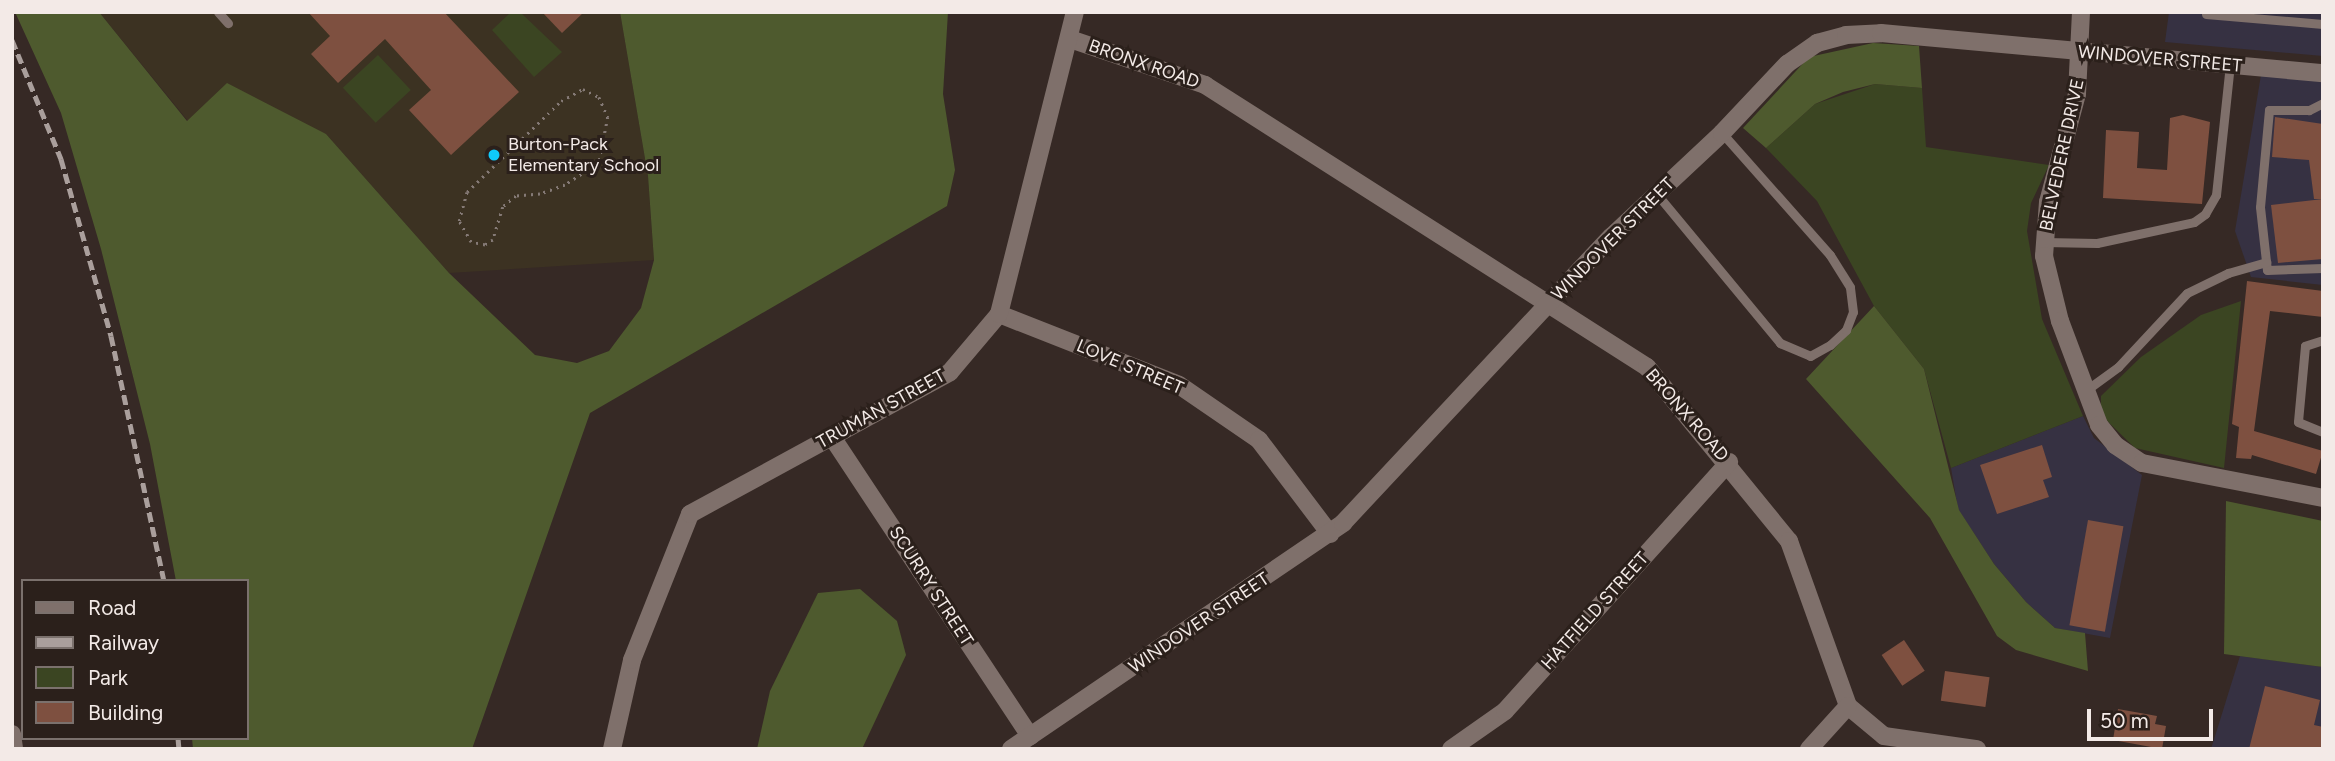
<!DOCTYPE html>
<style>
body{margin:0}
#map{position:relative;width:2335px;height:761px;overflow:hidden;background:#362925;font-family:Figtree,sans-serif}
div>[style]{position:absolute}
.commercial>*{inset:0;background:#363142}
.education>*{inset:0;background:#3c3222}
.green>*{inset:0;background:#3b4522;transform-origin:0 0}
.forest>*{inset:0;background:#4e5a2e}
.building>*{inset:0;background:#7e5040;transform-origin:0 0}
.path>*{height:2.5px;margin-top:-1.25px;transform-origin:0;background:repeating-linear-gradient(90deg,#857a76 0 2px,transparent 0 7px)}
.lane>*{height:9px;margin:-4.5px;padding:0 4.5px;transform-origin:4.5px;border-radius:4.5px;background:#7f706b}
.street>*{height:18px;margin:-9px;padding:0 9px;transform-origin:9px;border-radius:9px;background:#7f706b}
.rail>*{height:5px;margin-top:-2.5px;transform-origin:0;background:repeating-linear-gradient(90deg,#aa9f9c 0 10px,transparent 0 15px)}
.dots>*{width:19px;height:19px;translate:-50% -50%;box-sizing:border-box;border:4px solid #2b201b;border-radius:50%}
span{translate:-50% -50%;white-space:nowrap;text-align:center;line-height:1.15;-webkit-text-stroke:6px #2b201b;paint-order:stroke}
.street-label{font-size:18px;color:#f3eae7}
.poi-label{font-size:18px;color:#f3eae7}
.left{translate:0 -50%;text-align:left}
.frame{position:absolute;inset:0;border:14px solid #f3eae7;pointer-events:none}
.legend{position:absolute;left:21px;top:579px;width:228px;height:161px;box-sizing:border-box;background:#2b201b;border:2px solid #7b716d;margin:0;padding:9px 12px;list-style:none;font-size:21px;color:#f3eae7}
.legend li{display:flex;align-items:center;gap:14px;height:35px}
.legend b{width:35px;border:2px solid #7b716d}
.scale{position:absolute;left:2087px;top:709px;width:126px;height:32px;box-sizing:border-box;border:4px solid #f3eae7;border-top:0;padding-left:9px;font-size:21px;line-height:24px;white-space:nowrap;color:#f3eae7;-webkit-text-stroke:5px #2b201b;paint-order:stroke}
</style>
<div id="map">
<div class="commercial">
<div style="clip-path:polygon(2169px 12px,2323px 12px,2323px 56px,2165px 42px)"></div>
<div style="clip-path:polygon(2261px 75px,2323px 81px,2323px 285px,2251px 277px,2235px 231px)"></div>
<div style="clip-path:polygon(2083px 416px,2094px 438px,2142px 475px,2110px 638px,2055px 628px,2026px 602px,1994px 564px,1958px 509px,1951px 468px)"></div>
<div style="clip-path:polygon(2240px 656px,2323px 667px,2323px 749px,2211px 749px)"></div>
</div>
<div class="education">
<div style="clip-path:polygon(99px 12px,620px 12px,648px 176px,654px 260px,449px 273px,326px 134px,188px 121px)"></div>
</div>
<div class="green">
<div style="clip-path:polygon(511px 12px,520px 12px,562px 52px,534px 77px,492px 30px)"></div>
<div style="left:378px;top:55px;width:48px;height:48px;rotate:47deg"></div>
<div style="clip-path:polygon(1875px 84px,1922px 88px,1926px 147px,2049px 165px,2031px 203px,2027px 231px,2042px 319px,2083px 416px,1951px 468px,1924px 369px,1874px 306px,1817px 201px,1766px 148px,1815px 104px)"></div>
<div style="clip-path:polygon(2241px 301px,2224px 468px,2135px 448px,2101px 415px,2101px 396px,2141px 357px,2201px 315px)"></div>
</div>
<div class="forest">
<div style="clip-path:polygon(15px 12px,99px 12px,187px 121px,227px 83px,326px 134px,449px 273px,535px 355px,577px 363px,609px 351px,641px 308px,654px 260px,648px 176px,620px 12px,948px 12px,943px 94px,955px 170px,947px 206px,590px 413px,472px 749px,193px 749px,192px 738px,247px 738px,247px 581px,176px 581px,150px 444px,101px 249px,61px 113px)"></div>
<div style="clip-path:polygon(1873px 43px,1919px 46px,1922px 88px,1875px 84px,1843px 92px,1815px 104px,1766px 148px,1743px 128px,1809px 57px)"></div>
<div style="clip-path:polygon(1874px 306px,1924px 369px,1959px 510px,1994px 564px,2026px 602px,2055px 628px,2085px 633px,2088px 671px,2016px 650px,1997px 636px,1930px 518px,1806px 379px)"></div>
<div style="clip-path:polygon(2226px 501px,2323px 521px,2323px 667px,2224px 654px)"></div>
<div style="clip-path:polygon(860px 589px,897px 621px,906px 655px,862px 749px,757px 749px,770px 691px,818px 593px)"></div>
</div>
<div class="building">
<div style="clip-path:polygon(308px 12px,444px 12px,519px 92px,451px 155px,409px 110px,431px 90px,385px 39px,338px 83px,311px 54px,330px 36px)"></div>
<div style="clip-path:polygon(542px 12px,584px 12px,562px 33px)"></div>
<div style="clip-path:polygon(2183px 115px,2210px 122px,2202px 204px,2103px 198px,2106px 130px,2139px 132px,2137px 168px,2167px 170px,2170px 118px)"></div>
<div style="clip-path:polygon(2275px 117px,2323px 124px,2323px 199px,2314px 199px,2309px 160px,2272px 157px)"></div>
<div style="clip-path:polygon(2323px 199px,2323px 259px,2278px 263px,2271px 205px)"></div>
<div style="clip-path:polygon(2247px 281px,2323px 291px,2323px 317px,2270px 311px,2254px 431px,2323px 451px,2316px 474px,2252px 455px,2251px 459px,2236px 458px,2239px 427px,2232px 424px)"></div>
<div style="clip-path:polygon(2042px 445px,2052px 477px,2043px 480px,2049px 497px,1997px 514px,1980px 465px)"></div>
<div style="left:2088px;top:520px;width:36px;height:107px;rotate:10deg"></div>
<div style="left:1904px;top:640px;width:37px;height:27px;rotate:56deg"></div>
<div style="left:1945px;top:671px;width:45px;height:30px;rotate:8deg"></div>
<div style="clip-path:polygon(2265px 686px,2320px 700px,2314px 725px,2323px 727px,2323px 749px,2249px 749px)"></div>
<div style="clip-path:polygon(2118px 709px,2157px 716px,2155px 724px,2166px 726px,2162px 749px,2113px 740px)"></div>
</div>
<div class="path">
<div style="left:583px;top:89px;width:18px;rotate:27deg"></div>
<div style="left:599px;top:97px;width:22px;rotate:66deg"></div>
<div style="left:608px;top:117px;width:47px;rotate:101.1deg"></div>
<div style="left:599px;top:163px;width:40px;rotate:147.1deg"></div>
<div style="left:565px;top:185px;width:27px;rotate:160deg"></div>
<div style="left:540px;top:194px;width:24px;rotate:175deg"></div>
<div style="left:516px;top:196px;width:17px;rotate:140deg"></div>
<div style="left:503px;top:207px;width:34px;rotate:107deg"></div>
<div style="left:493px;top:240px;width:9px;rotate:148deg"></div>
<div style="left:485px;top:245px;width:14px;rotate:-168deg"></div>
<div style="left:471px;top:242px;width:24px;rotate:-120deg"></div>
<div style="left:459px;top:221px;width:30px;rotate:-75deg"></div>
<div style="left:467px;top:192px;width:131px;rotate:-44.1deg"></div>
<div style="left:561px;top:101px;width:25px;rotate:-29deg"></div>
</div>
<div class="lane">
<div style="left:218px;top:12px;width:15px;rotate:48deg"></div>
<div style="left:2206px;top:14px;width:117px;rotate:4.9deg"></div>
<div style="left:2323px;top:103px;width:16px;rotate:153deg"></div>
<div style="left:2309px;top:110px;width:40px;rotate:180deg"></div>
<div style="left:2269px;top:110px;width:97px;rotate:95.3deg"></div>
<div style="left:2260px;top:207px;width:63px;rotate:83.7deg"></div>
<div style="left:2267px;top:270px;width:56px;rotate:-2deg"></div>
<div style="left:1656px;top:193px;width:195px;rotate:50.4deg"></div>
<div style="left:1780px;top:343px;width:33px;rotate:23deg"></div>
<div style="left:1810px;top:356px;width:23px;rotate:-29deg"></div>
<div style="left:1830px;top:345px;width:22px;rotate:-43deg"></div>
<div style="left:1846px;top:330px;width:19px;rotate:-69deg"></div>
<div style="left:1853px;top:312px;width:25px;rotate:-97deg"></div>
<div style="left:1850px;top:287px;width:38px;rotate:-122deg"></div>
<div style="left:1830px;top:255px;width:163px;rotate:-131.5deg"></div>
<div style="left:2044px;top:242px;width:53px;rotate:1.1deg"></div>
<div style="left:2097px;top:243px;width:99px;rotate:-12.2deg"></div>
<div style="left:2194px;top:222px;width:14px;rotate:-36deg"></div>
<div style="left:2205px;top:214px;width:22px;rotate:-60deg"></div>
<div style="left:2216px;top:195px;width:132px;rotate:-83.9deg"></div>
<div style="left:2323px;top:340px;width:19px;rotate:162deg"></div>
<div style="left:2305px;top:346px;width:76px;rotate:95.3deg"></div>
<div style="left:2298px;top:422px;width:27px;rotate:22deg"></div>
<div style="left:2085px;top:391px;width:41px;rotate:-36deg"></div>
<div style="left:2118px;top:367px;width:101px;rotate:-47deg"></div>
<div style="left:2187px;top:293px;width:46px;rotate:-26deg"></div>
<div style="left:2228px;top:273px;width:40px;rotate:-16deg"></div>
</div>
<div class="street">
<div style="left:2081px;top:12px;width:82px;rotate:92.8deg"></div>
<div style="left:2077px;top:94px;width:112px;rotate:105deg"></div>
<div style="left:2048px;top:202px;width:54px;rotate:94.2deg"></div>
<div style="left:2044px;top:256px;width:67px;rotate:76.2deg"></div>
<div style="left:2060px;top:321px;width:111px;rotate:69.4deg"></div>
<div style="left:2099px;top:425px;width:26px;rotate:51deg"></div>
<div style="left:2115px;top:445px;width:32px;rotate:34deg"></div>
<div style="left:2142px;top:463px;width:184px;rotate:10.9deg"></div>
<div style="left:1070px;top:39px;width:143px;rotate:18.8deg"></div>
<div style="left:1205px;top:85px;width:524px;rotate:32.54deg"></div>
<div style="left:1647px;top:367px;width:225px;rotate:50.8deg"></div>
<div style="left:1789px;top:541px;width:175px;rotate:70.3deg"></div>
<div style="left:1848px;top:706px;width:47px;rotate:39.8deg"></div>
<div style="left:1884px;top:736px;width:94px;rotate:8deg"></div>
<div style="left:999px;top:314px;width:193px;rotate:21.5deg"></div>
<div style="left:1179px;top:385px;width:97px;rotate:34.5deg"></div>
<div style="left:1259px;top:440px;width:118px;rotate:52.9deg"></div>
<div style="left:832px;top:437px;width:359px;rotate:56.5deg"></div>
<div style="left:12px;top:734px;width:15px;rotate:82deg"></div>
<div style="left:612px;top:749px;width:91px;rotate:-77.3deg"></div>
<div style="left:632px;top:660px;width:157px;rotate:-68.3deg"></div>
<div style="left:690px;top:514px;width:296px;rotate:-28.6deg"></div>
<div style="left:950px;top:372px;width:76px;rotate:-49.8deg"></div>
<div style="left:999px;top:314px;width:311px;rotate:-75.9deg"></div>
<div style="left:1011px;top:749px;width:402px;rotate:-34.2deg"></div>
<div style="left:1343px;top:523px;width:392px;rotate:-46.9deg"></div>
<div style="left:1611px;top:237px;width:152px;rotate:-43.1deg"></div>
<div style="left:1722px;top:133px;width:95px;rotate:-46.7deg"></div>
<div style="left:1787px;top:64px;width:37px;rotate:-35deg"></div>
<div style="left:1817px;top:43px;width:30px;rotate:-15deg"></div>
<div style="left:1846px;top:35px;width:35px;rotate:-3deg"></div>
<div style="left:1881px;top:33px;width:444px;rotate:5.2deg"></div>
<div style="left:1451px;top:749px;width:66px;rotate:-35.1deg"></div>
<div style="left:1505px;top:711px;width:335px;rotate:-48deg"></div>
<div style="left:1809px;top:749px;width:58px;rotate:-47.8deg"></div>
</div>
<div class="rail">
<div style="left:12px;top:40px;width:129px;rotate:67.6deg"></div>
<div style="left:61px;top:159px;width:184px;rotate:74.2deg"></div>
<div style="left:111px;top:336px;width:251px;rotate:77.8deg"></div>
<div style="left:178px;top:738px;width:11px;rotate:85deg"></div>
</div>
<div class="dots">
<div style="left:494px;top:155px;background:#0fcafa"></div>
</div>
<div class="street-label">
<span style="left:2160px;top:59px;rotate:5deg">WINDOVER STREET</span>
<span style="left:1144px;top:64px;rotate:19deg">BRONX ROAD</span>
<span style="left:2062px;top:155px;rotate:-78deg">BELVEDERE DRIVE</span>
<span style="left:1613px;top:239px;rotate:-45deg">WINDOVER STREET</span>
<span style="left:1130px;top:367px;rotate:23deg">LOVE STREET</span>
<span style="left:881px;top:409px;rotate:-29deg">TRUMAN STREET</span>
<span style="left:1687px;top:415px;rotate:49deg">BRONX ROAD</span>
<span style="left:931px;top:586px;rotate:57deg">SCURRY STREET</span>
<span style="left:1595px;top:611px;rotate:-48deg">HATFIELD STREET</span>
<span style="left:1199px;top:623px;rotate:-34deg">WINDOVER STREET</span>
</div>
<div class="poi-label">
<span class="left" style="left:508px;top:155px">Burton-Pack<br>Elementary School</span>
</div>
<div class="frame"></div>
<ul class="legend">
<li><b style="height:9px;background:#7f706b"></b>Road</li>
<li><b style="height:9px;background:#aa9f9c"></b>Railway</li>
<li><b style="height:19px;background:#3b4522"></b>Park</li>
<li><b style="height:19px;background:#7e5040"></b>Building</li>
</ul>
<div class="scale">50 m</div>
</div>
